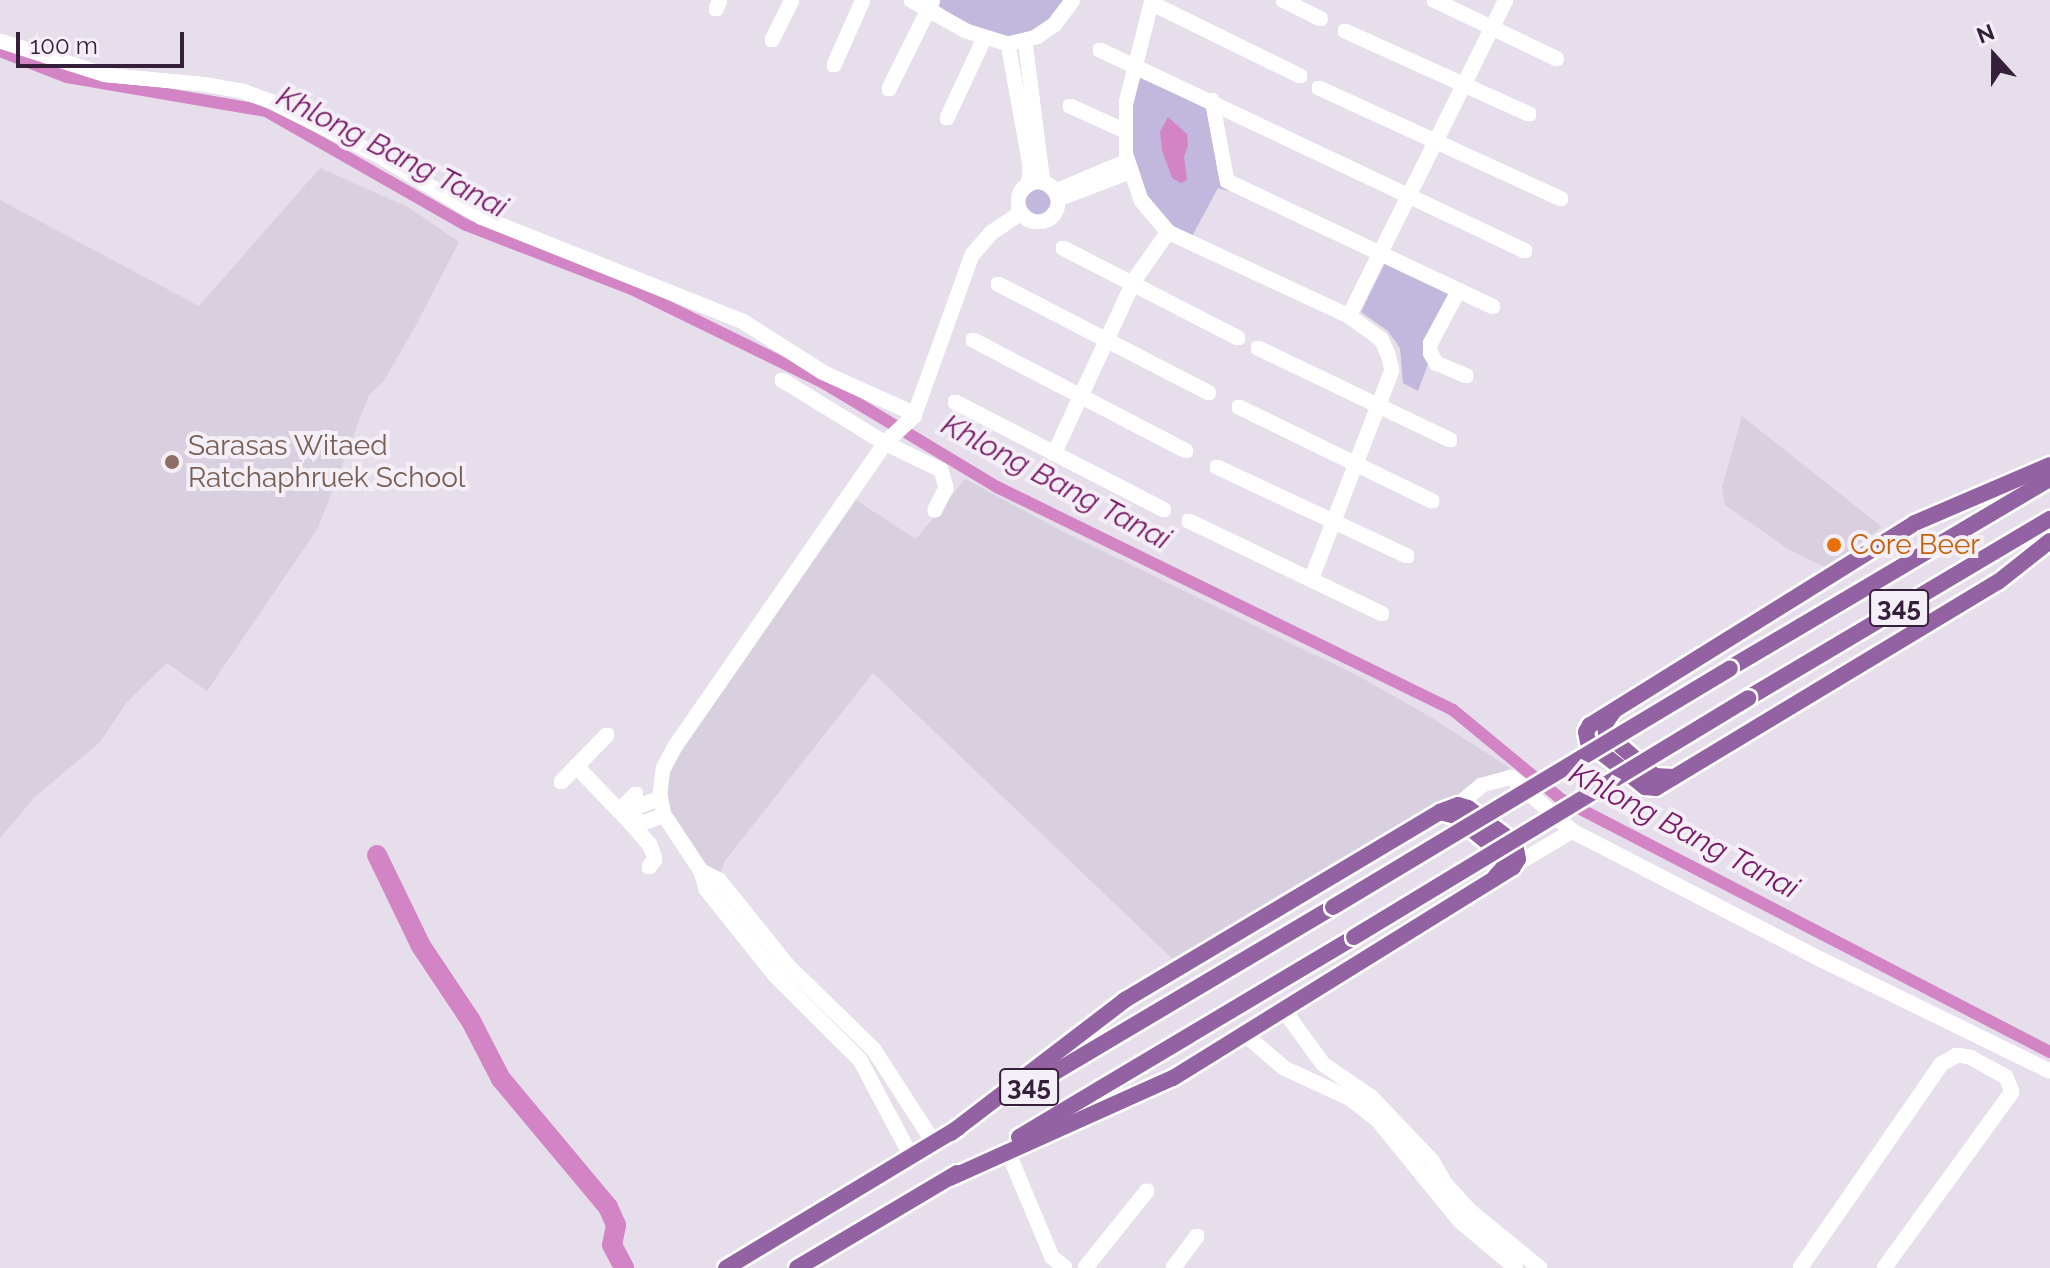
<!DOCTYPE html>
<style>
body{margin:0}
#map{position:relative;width:2050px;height:1268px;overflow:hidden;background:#e6dfeb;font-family:Raleway,sans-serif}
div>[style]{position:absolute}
.built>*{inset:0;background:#d9d0df}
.green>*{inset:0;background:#c2b7dd}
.round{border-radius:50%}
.water>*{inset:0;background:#d284c4}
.canal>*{height:12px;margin:-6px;padding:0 6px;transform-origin:6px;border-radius:6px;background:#d284c4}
.river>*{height:20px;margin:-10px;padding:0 10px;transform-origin:10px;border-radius:10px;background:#d284c4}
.roads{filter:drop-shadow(2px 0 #fff) drop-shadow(-2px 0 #fff) drop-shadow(0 2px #fff) drop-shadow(0 -2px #fff)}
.street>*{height:10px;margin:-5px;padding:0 5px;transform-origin:5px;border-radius:5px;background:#fff}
.street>.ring{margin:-5px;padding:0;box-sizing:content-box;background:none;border:10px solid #fff;border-radius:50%}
.primary>*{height:16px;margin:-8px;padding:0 8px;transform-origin:8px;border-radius:8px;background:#9362a2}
.bridges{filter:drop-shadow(2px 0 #fff) drop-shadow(-2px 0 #fff) drop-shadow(0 2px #fff) drop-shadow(0 -2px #fff)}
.primary-bridge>*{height:16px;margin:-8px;padding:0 8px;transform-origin:8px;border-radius:8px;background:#9362a2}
.dots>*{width:22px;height:22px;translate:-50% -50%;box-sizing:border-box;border:4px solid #f4eff7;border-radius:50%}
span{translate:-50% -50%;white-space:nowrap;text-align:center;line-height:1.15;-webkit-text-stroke:8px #f4eff7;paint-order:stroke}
.shield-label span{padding:2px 6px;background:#f4eff7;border:2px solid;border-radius:6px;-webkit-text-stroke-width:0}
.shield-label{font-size:26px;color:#351f3b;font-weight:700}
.education-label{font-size:28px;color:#785e54}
.left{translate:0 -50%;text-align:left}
.food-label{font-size:28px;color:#c56008}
.water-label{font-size:30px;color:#791866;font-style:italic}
.north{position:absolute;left:1954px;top:16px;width:80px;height:80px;-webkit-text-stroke:6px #f4eff7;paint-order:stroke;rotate:339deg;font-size:22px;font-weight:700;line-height:32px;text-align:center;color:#351f3b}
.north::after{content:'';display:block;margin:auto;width:28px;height:36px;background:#351f3b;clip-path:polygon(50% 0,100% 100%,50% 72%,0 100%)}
.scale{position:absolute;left:16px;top:32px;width:168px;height:36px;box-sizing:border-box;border:4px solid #351f3b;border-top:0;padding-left:10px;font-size:24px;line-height:28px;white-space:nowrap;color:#351f3b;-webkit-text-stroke:6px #f4eff7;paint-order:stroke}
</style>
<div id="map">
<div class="built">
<div style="clip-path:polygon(320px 168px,408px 207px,459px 242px,414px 329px,383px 382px,369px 395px,318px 528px,207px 691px,167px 663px,127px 702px,100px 742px,34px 798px,0 838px,0 200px,199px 306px)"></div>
<div style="clip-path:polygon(1742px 416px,1882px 527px,1826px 568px,1788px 549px,1725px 505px,1722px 487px)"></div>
<div style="clip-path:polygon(965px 479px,1060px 530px,1360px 677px,1429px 716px,1510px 768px,1458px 805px,1181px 967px,873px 673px,724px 862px,719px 880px,674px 835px,660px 798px,676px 758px,856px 500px,916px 539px)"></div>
</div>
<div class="green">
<div style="clip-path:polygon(939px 0,1064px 0,1050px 19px,1034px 31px,1008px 36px,986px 34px,961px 21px,936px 4px)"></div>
<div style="clip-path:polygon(1133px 75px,1215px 111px,1228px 191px,1218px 188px,1190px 240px,1171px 232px,1143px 200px,1128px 156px)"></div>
<div class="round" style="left:1018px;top:182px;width:40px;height:40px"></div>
<div style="clip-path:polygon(1387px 259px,1455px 293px,1418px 391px,1403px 383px,1400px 348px,1388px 331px,1361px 312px)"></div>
</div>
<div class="water">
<div style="clip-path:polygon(1168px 117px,1187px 134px,1188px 145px,1184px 157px,1187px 180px,1181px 183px,1172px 178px,1162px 150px,1160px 132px)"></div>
</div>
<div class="canal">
<div style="left:0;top:51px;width:72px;rotate:21.2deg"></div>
<div style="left:67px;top:77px;width:202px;rotate:9.7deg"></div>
<div style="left:266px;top:111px;width:230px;rotate:29.7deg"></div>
<div style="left:466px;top:225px;width:178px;rotate:21.1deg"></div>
<div style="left:632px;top:289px;width:214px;rotate:26.1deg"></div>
<div style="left:824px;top:383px;width:202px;rotate:31deg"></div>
<div style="left:997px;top:487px;width:508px;rotate:26.06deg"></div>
<div style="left:1453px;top:710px;width:140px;rotate:39.5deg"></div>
<div style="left:1561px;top:799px;width:551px;rotate:27.36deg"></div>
</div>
<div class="river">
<div style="left:377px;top:855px;width:101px;rotate:64.2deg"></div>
<div style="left:421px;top:946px;width:90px;rotate:56.3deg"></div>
<div style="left:471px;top:1021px;width:65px;rotate:62.7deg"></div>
<div style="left:501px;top:1079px;width:167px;rotate:50.1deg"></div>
<div style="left:608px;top:1207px;width:20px;rotate:66deg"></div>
<div style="left:616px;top:1225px;width:20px;rotate:101deg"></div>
<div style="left:612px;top:1245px;width:26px;rotate:62deg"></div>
</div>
<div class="roads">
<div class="street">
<div style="left:911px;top:0;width:63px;rotate:29.4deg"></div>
<div style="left:966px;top:31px;width:44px;rotate:17.2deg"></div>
<div style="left:1008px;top:44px;width:29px;rotate:-14deg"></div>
<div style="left:1036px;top:37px;width:22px;rotate:-34deg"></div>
<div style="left:1054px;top:25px;width:31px;rotate:-53deg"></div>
<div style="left:1152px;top:0;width:106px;rotate:104.2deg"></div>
<div style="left:1126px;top:103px;width:52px;rotate:90deg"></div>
<div style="left:1126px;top:155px;width:47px;rotate:71.6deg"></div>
<div style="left:1141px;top:200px;width:42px;rotate:49.8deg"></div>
<div style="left:1168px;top:232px;width:200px;rotate:24.9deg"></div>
<div style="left:1349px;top:316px;width:39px;rotate:36deg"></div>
<div style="left:1381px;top:339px;width:17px;rotate:65deg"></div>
<div style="left:1388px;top:354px;width:16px;rotate:76deg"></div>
<div style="left:1392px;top:370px;width:225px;rotate:111.1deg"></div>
<div style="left:1283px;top:0;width:42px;rotate:26.6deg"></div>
<div style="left:1434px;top:0;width:136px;rotate:25.6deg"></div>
<div style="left:1151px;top:3px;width:166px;rotate:26.1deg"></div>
<div style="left:716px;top:9px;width:10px;rotate:-66deg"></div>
<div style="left:1345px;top:31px;width:202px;rotate:24.3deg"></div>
<div style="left:772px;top:40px;width:45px;rotate:-63.4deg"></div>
<div style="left:0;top:41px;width:111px;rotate:17.8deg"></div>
<div style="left:106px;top:75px;width:96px;rotate:5.4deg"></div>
<div style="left:202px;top:84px;width:41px;rotate:9.9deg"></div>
<div style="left:242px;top:91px;width:30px;rotate:20deg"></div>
<div style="left:270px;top:101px;width:121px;rotate:26.6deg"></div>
<div style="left:378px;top:155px;width:122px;rotate:31deg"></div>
<div style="left:483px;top:218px;width:279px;rotate:21.7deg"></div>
<div style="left:742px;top:321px;width:97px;rotate:32.4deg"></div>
<div style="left:824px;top:373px;width:100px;rotate:24.3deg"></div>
<div style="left:1025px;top:41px;width:142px;rotate:82.7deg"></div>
<div style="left:1008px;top:44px;width:124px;rotate:79.8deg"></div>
<div style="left:1030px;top:166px;width:19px;rotate:96deg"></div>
<div style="left:1100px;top:50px;width:470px;rotate:25.3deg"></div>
<div style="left:834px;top:65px;width:71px;rotate:-66deg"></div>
<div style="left:1319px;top:88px;width:266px;rotate:24.6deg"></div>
<div style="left:889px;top:89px;width:99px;rotate:-63.7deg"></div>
<div style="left:1212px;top:100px;width:82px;rotate:79.5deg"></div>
<div style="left:1227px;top:181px;width:294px;rotate:25.3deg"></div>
<div style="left:1070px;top:106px;width:60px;rotate:24.4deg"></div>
<div style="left:947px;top:118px;width:87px;rotate:-64.9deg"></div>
<div class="ring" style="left:1018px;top:182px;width:30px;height:30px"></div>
<div style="left:1056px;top:191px;width:77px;rotate:-22.9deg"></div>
<div style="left:1058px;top:199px;width:76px;rotate:-20.8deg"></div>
<div style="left:1063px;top:248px;width:197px;rotate:27.2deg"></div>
<div style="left:998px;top:284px;width:237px;rotate:27.3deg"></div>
<div style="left:1459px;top:290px;width:61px;rotate:118.2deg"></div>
<div style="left:1430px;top:344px;width:8px;rotate:90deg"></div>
<div style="left:1430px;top:352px;width:13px;rotate:61deg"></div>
<div style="left:1436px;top:363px;width:33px;rotate:23deg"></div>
<div style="left:1349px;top:316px;width:353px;rotate:-63.6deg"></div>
<div style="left:973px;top:340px;width:240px;rotate:27.5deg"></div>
<div style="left:1258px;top:348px;width:213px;rotate:25.6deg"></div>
<div style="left:782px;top:380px;width:121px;rotate:31.5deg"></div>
<div style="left:885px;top:443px;width:62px;rotate:25.7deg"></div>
<div style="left:941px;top:470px;width:19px;rotate:74deg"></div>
<div style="left:946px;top:488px;width:25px;rotate:117deg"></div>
<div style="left:955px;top:402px;width:235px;rotate:27.3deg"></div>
<div style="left:1239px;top:407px;width:215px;rotate:26deg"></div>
<div style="left:1054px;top:454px;width:193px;rotate:-65.2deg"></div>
<div style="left:1135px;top:279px;width:57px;rotate:-54.9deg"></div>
<div style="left:1217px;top:467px;width:210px;rotate:25.1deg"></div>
<div style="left:1189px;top:521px;width:214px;rotate:25.7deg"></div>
<div style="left:576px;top:766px;width:76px;rotate:46.1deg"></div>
<div style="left:629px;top:821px;width:4px;rotate:-45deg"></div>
<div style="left:561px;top:782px;width:66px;rotate:-45.6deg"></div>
<div style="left:660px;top:798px;width:26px;rotate:159deg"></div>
<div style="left:636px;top:807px;width:12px;rotate:110deg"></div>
<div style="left:632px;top:818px;width:12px;rotate:24deg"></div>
<div style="left:643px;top:823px;width:22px;rotate:-21deg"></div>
<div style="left:1458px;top:805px;width:31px;rotate:-40deg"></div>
<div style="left:1482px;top:785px;width:30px;rotate:-15deg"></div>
<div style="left:1511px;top:777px;width:81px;rotate:41.5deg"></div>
<div style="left:1572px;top:831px;width:281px;rotate:27.3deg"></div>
<div style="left:1822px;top:960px;width:254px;rotate:26deg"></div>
<div style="left:619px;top:811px;width:24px;rotate:-45deg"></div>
<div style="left:629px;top:821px;width:32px;rotate:49deg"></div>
<div style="left:650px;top:845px;width:15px;rotate:70deg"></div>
<div style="left:655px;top:859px;width:10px;rotate:127deg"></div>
<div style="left:1515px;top:865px;width:66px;rotate:-30.8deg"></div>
<div style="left:701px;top:871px;width:20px;rotate:27deg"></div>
<div style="left:719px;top:880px;width:109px;rotate:51.3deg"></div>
<div style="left:787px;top:965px;width:122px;rotate:44.3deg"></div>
<div style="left:874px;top:1050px;width:111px;rotate:57.2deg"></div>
<div style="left:1283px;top:1009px;width:68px;rotate:54deg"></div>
<div style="left:1323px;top:1064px;width:58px;rotate:34.5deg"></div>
<div style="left:1371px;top:1097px;width:88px;rotate:46.4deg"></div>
<div style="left:1432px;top:1161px;width:28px;rotate:60deg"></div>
<div style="left:1446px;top:1185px;width:35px;rotate:47deg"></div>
<div style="left:1470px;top:1211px;width:90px;rotate:39.2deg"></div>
<div style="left:1243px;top:1033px;width:54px;rotate:40.5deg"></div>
<div style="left:1284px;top:1068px;width:74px;rotate:24.8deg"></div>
<div style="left:1351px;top:1099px;width:33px;rotate:38deg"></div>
<div style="left:1377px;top:1119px;width:132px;rotate:50.9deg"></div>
<div style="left:1460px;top:1221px;width:73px;rotate:40deg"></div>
<div style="left:1008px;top:1152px;width:114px;rotate:67.3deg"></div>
<div style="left:1052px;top:1257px;width:17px;rotate:40deg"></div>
<div style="left:911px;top:1156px;width:109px;rotate:-118deg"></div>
<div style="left:860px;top:1060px;width:120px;rotate:-135deg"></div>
<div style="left:775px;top:975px;width:110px;rotate:-128.7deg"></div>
<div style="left:706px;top:889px;width:19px;rotate:-106deg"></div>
<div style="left:701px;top:871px;width:67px;rotate:-123.5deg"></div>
<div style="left:664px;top:815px;width:21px;rotate:-101deg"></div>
<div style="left:660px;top:794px;width:25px;rotate:-83deg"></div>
<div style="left:663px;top:769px;width:24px;rotate:-62deg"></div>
<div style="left:674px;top:748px;width:371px;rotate:-55.3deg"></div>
<div style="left:885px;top:443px;width:40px;rotate:-43deg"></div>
<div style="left:914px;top:416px;width:171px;rotate:-70.2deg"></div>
<div style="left:972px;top:255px;width:29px;rotate:-49deg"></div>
<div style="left:991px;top:233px;width:36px;rotate:-34deg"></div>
<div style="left:1085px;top:1268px;width:99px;rotate:-51.2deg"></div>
<div style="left:1173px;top:1268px;width:40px;rotate:-53deg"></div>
<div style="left:1800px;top:1268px;width:248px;rotate:-55.3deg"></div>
<div style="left:1941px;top:1064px;width:18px;rotate:-29deg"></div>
<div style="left:1957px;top:1055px;width:13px;rotate:9deg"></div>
<div style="left:1970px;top:1057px;width:41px;rotate:29.1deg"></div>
<div style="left:2006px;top:1077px;width:16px;rotate:68deg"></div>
<div style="left:2012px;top:1092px;width:218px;rotate:126deg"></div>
</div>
<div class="primary">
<div style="left:2050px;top:465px;width:147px;rotate:156.8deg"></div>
<div style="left:1915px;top:523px;width:383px;rotate:148.1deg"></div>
<div style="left:1590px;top:725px;width:8px;rotate:120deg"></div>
<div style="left:1586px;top:732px;width:10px;rotate:79deg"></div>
<div style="left:1588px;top:742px;width:73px;rotate:38.3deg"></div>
<div style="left:1645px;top:787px;width:11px;rotate:5deg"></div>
<div style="left:1656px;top:788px;width:399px;rotate:-31.1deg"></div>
<div style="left:1998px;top:582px;width:66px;rotate:-38.3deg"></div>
<div style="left:1730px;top:668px;width:372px;rotate:-30.6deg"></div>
<div style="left:1748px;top:698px;width:351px;rotate:-30.7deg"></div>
<div style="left:1613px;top:712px;width:14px;rotate:124deg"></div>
<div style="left:1605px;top:724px;width:9px;rotate:84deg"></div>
<div style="left:1606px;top:733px;width:65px;rotate:41.3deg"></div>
<div style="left:1655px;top:776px;width:19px;rotate:3deg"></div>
<div style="left:1440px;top:812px;width:16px;rotate:15deg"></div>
<div style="left:1455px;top:816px;width:48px;rotate:39deg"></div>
<div style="left:1492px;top:846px;width:19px;rotate:51deg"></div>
<div style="left:1504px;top:861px;width:6px;rotate:90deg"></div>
<div style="left:1504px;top:867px;width:13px;rotate:132deg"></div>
<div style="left:1013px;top:1097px;width:372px;rotate:-30.7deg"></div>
<div style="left:1019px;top:1137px;width:390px;rotate:-30.8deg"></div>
<div style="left:950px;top:1178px;width:244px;rotate:-24.2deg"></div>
<div style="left:1173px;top:1078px;width:400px;rotate:-31.8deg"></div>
<div style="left:1513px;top:867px;width:9px;rotate:-58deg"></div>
<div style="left:1518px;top:859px;width:10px;rotate:-101deg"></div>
<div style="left:1516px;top:849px;width:14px;rotate:-126deg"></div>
<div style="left:1508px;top:838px;width:50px;rotate:-143.1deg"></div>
<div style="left:1468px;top:808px;width:10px;rotate:-163deg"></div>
<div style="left:1458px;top:805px;width:19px;rotate:159deg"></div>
<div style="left:1440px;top:812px;width:367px;rotate:149.2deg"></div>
<div style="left:1125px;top:1000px;width:219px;rotate:142.6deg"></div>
<div style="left:726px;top:1268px;width:271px;rotate:-31.1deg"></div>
<div style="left:797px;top:1268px;width:186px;rotate:-30.7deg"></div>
</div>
</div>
<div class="bridges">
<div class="primary-bridge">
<div style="left:1333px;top:907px;width:463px;rotate:-31deg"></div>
<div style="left:1354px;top:937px;width:461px;rotate:-31.2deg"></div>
</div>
</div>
<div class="dots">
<div style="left:172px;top:462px;background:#8d6e63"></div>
<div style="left:1834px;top:545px;background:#e8710a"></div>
</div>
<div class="shield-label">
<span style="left:1899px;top:608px">345</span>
<span style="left:1029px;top:1087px">345</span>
</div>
<div class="education-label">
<span class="left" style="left:188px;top:462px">Sarasas Witaed<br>Ratchaphruek School</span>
</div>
<div class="food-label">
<span class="left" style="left:1850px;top:545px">Core Beer</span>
</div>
<div class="water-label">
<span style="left:392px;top:152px;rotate:27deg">Khlong Bang Tanai</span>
<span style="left:1056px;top:482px;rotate:28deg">Khlong Bang Tanai</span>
<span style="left:1684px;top:831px;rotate:28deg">Khlong Bang Tanai</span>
</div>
<div class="north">N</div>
<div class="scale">100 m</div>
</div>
